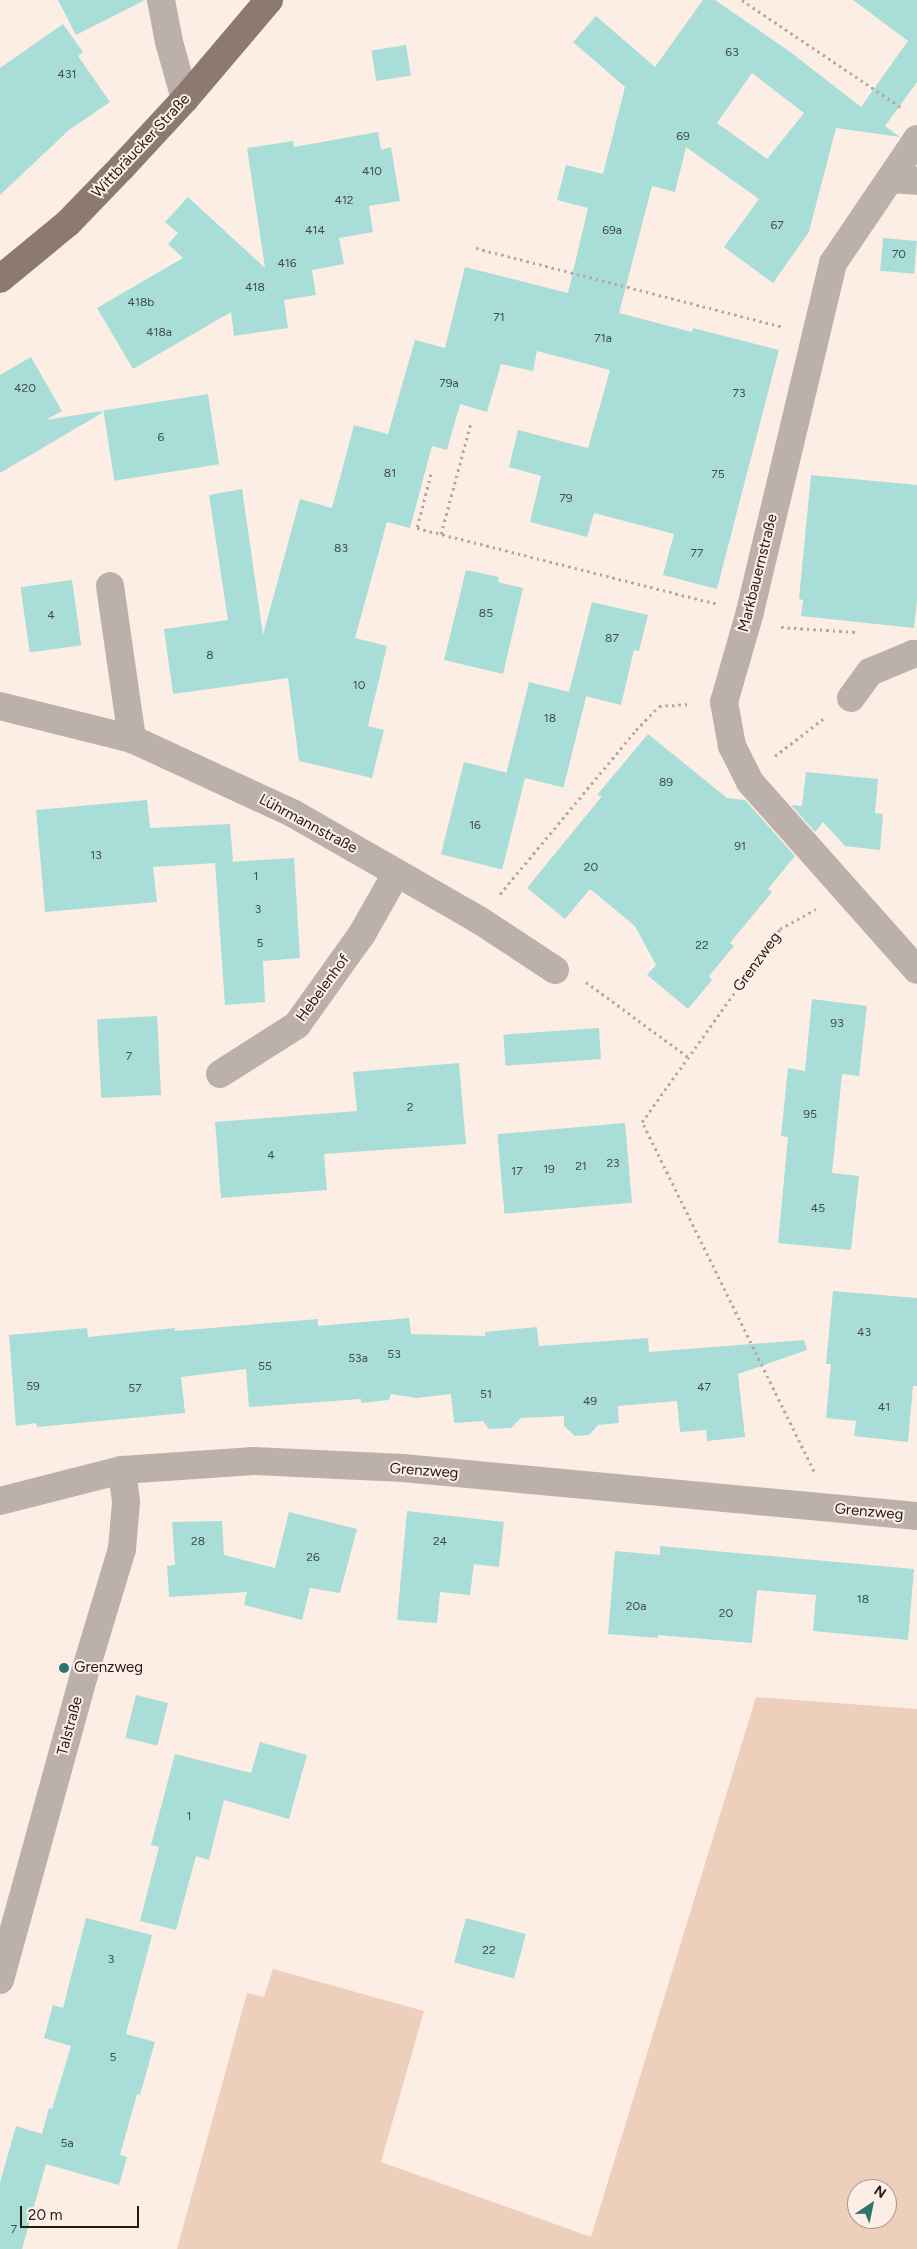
<!DOCTYPE html>
<meta charset="utf-8">
<style>
body{margin:0}
#map{position:relative;width:917px;height:2249px;overflow:hidden;background:#fdeee5;font-family:Figtree,sans-serif}
div>[style]{position:absolute}
.green>*{inset:0;background:#edcfbc}
.building>*{inset:0;background:#a9ddd7;transform-origin:0 0}
.path>*{height:3px;margin-top:-1.5px;transform-origin:0;background:repeating-linear-gradient(90deg,#b5a8a0 0 2.5px,transparent 0 6.5px)}
.minor>*{height:28px;margin:-14px;padding:0 14px;transform-origin:14px;border-radius:14px;background:#bbb0aa}
.major>*{height:28px;margin:-14px;padding:0 14px;transform-origin:14px;border-radius:14px;background:#8d7a6f}
.dots>*{width:14px;height:14px;translate:-50% -50%;box-sizing:border-box;border:2px solid #fdeee5;border-radius:50%}
span{translate:-50% -50%;white-space:nowrap;text-align:center;line-height:1.15;-webkit-text-stroke:4px #fdeee5;paint-order:stroke}
.number-label{font-size:12px;color:#454c46}
.number-label span{-webkit-text-stroke-width:0}
.street-label{font-size:15px;color:#241b16}
.poi-label{font-size:15px;color:#241b16}
.left{translate:0 -50%;text-align:left}
.north{position:absolute;left:847px;top:2179px;width:50px;height:50px;box-sizing:border-box;background:#fdeee5;border:1px solid #a69a92;border-radius:50%;rotate:34deg;font-size:14px;font-weight:700;line-height:20px;text-align:center;color:#241b16}
.north::after{content:'';display:block;margin:auto;width:18px;height:22px;background:#2c756f;clip-path:polygon(50% 0,100% 100%,50% 72%,0 100%)}
.scale{position:absolute;left:20px;top:2206px;width:119px;height:22px;box-sizing:border-box;border:2px solid #241b16;border-top:0;padding-left:6px;font-size:15px;line-height:18px;white-space:nowrap;color:#241b16;-webkit-text-stroke:4px #fdeee5;paint-order:stroke}
</style>
<div id="map">
<div class="green">
<div style="clip-path:polygon(evenodd,756px 1697px,917px 1709px,917px 2249px,177px 2249px,247px 1993px,264px 1997px,273px 1969px,424px 2011px,381px 2162px,591px 2237px,756px 1697px,857px 2189px,887px 2189px,887px 2219px,857px 2219px,857px 2189px)"></div>
</div>
<div class="building">
<div style="clip-path:polygon(58px 0,145px 0,76px 35px)"></div>
<div style="clip-path:polygon(evenodd,703px 0,715px 0,789px 51px,861px 107px,908px 41px,853px 0,917px 0,917px 82px,885px 126px,900px 137px,836px 128px,809px 232px,773px 283px,724px 247px,759px 199px,686px 147px,675px 192px,652px 186px,619px 313px,692px 332px,693px 328px,779px 350px,717px 589px,663px 575px,674px 534px,594px 513px,587px 537px,530px 522px,541px 476px,509px 467px,518px 430px,588px 448px,610px 370px,537px 351px,533px 371px,501px 364px,487px 412px,460px 404px,447px 450px,432px 446px,410px 528px,387px 522px,355px 638px,387px 646px,368px 726px,384px 730px,372px 778px,299px 761px,288px 678px,173px 694px,164px 629px,228px 620px,209px 495px,242px 489px,263px 635px,300px 499px,332px 508px,354px 425px,388px 434px,415px 340px,445px 348px,465px 267px,568px 293px,588px 208px,557px 200px,566px 165px,603px 174px,625px 87px,573px 42px,596px 16px,655px 67px,703px 0,752px 73px,804px 113px,767px 159px,717px 123px,752px 73px)"></div>
<div style="clip-path:polygon(63px 24px,83px 52px,78px 56px,110px 102px,69px 130px,0 195px,0 68px)"></div>
<div style="left:406px;top:45px;width:31px;height:35px;rotate:81deg"></div>
<div style="clip-path:polygon(378px 132px,381px 150px,391px 147px,400px 201px,369px 206px,373px 232px,339px 238px,344px 264px,312px 270px,316px 295px,284px 300px,288px 328px,234px 336px,231px 312px,133px 369px,97px 308px,183px 258px,168px 244px,178px 233px,165px 222px,188px 197px,265px 268px,247px 148px,293px 141px,294px 147px)"></div>
<div style="left:883px;top:238px;width:34px;height:33px;rotate:5deg"></div>
<div style="clip-path:polygon(31px 357px,62px 411px,46px 420px,101px 411px,102px 413px,0 473px,0 375px)"></div>
<div style="left:208px;top:394px;width:71px;height:106px;rotate:81deg"></div>
<div style="clip-path:polygon(811px 475px,917px 485px,917px 600px,914px 628px,801px 616px,803px 600px,799px 599px)"></div>
<div style="clip-path:polygon(466px 570px,499px 577px,498px 582px,523px 588px,503px 674px,444px 660px)"></div>
<div style="left:72px;top:580px;width:66px;height:52px;rotate:82deg"></div>
<div style="clip-path:polygon(592px 602px,648px 615px,639px 651px,634px 650px,621px 705px,569px 692px)"></div>
<div style="left:529px;top:682px;width:59px;height:94px;rotate:14deg"></div>
<div style="clip-path:polygon(648px 734px,727px 798px,745px 800px,795px 856px,768px 889px,772px 892px,730px 943px,734px 946px,709px 976px,712px 980px,688px 1009px,647px 975px,656px 965px,635px 926px,590px 889px,565px 919px,527px 888px,602px 796px,597px 795px)"></div>
<div style="left:464px;top:762px;width:63px;height:95px;rotate:14deg"></div>
<div style="clip-path:polygon(806px 772px,878px 779px,875px 813px,883px 814px,880px 850px,845px 846px,823px 822px,815px 832px,791px 805px,802px 806px)"></div>
<div style="clip-path:polygon(147px 800px,150px 828px,230px 824px,233px 861px,228px 862px,294px 858px,300px 958px,263px 961px,265px 1002px,225px 1005px,215px 863px,153px 867px,157px 902px,45px 912px,36px 810px)"></div>
<div style="clip-path:polygon(812px 999px,867px 1006px,859px 1076px,842px 1074px,832px 1173px,859px 1176px,851px 1250px,778px 1243px,788px 1137px,781px 1136px,788px 1068px,805px 1071px)"></div>
<div style="left:157px;top:1016px;width:79px;height:60px;rotate:87deg"></div>
<div style="left:599px;top:1028px;width:31px;height:96px;rotate:86deg"></div>
<div style="clip-path:polygon(459px 1063px,466px 1144px,324px 1154px,327px 1190px,221px 1198px,215px 1122px,357px 1111px,353px 1072px)"></div>
<div style="left:625px;top:1123px;width:80px;height:128px;rotate:85deg"></div>
<div style="clip-path:polygon(833px 1291px,917px 1298px,917px 1386px,913px 1386px,908px 1442px,854px 1436px,856px 1421px,826px 1418px,831px 1364px,826px 1364px)"></div>
<div style="clip-path:polygon(409px 1318px,411px 1334px,485px 1336px,485px 1332px,537px 1327px,539px 1346px,648px 1338px,649px 1352px,804px 1340px,807px 1350px,738px 1374px,745px 1437px,707px 1441px,706px 1430px,680px 1432px,677px 1401px,618px 1406px,619px 1423px,598px 1425px,589px 1435px,575px 1436px,564px 1426px,564px 1416px,521px 1418px,511px 1428px,489px 1429px,483px 1421px,454px 1423px,451px 1394px,416px 1398px,391px 1394px,389px 1400px,361px 1403px,361px 1399px,249px 1407px,246px 1369px,181px 1377px,185px 1413px,37px 1427px,36px 1423px,16px 1426px,9px 1335px,87px 1328px,88px 1337px,175px 1328px,175px 1331px,318px 1319px,318px 1326px)"></div>
<div style="clip-path:polygon(407px 1511px,504px 1522px,499px 1567px,474px 1564px,470px 1595px,440px 1592px,437px 1623px,397px 1620px)"></div>
<div style="clip-path:polygon(289px 1512px,357px 1529px,340px 1593px,310px 1588px,302px 1620px,244px 1605px,247px 1592px,169px 1597px,167px 1566px,175px 1565px,172px 1522px,222px 1521px,224px 1555px,275px 1568px)"></div>
<div style="clip-path:polygon(660px 1546px,914px 1569px,908px 1640px,813px 1631px,816px 1595px,757px 1590px,752px 1643px,658px 1635px,658px 1638px,608px 1634px,615px 1551px,660px 1555px)"></div>
<div style="left:136px;top:1695px;width:33px;height:44px;rotate:14deg"></div>
<div style="clip-path:polygon(260px 1742px,307px 1755px,289px 1819px,224px 1800px,209px 1860px,196px 1856px,176px 1930px,140px 1921px,159px 1847px,151px 1845px,175px 1754px,251px 1773px)"></div>
<div style="clip-path:polygon(86px 1918px,152px 1935px,126px 2034px,155px 2042px,140px 2095px,137px 2094px,120px 2155px,127px 2157px,119px 2185px,46px 2164px,22px 2249px,0 2249px,0 2183px,16px 2126px,42px 2134px,49px 2108px,52px 2109px,71px 2046px,44px 2038px,53px 2005px,63px 2008px)"></div>
<div style="left:466px;top:1918px;width:62px;height:46px;rotate:15deg"></div>
</div>
<div class="path">
<div style="left:742px;top:0;width:193px;rotate:34deg"></div>
<div style="left:476px;top:248px;width:317px;rotate:14.4deg"></div>
<div style="left:431px;top:474px;width:56px;rotate:104.5deg"></div>
<div style="left:417px;top:528px;width:309px;rotate:14.2deg"></div>
<div style="left:441px;top:534px;width:115px;rotate:-74.9deg"></div>
<div style="left:781px;top:627px;width:75px;rotate:3.8deg"></div>
<div style="left:775px;top:756px;width:61px;rotate:-37.6deg"></div>
<div style="left:500px;top:894px;width:213px;rotate:-50.3deg"></div>
<div style="left:636px;top:730px;width:33px;rotate:-46deg"></div>
<div style="left:659px;top:706px;width:30px;rotate:-4deg"></div>
<div style="left:586px;top:982px;width:127px;rotate:36.3deg"></div>
<div style="left:814px;top:1471px;width:389px;rotate:-116.2deg"></div>
<div style="left:642px;top:1122px;width:237px;rotate:-54.4deg"></div>
<div style="left:780px;top:929px;width:41px;rotate:-29.1deg"></div>
</div>
<div class="minor">
<div style="left:161px;top:0;width:43px;rotate:79.2deg"></div>
<div style="left:169px;top:42px;width:59px;rotate:74.3deg"></div>
<div style="left:917px;top:139px;width:150px;rotate:124.1deg"></div>
<div style="left:833px;top:263px;width:359px;rotate:103.4deg"></div>
<div style="left:750px;top:612px;width:94px;rotate:106.1deg"></div>
<div style="left:724px;top:702px;width:45px;rotate:79.7deg"></div>
<div style="left:732px;top:746px;width:40px;rotate:63.4deg"></div>
<div style="left:750px;top:782px;width:251px;rotate:48.4deg"></div>
<div style="left:890px;top:179px;width:27px;rotate:4deg"></div>
<div style="left:110px;top:586px;width:155px;rotate:81.8deg"></div>
<div style="left:851px;top:698px;width:32px;rotate:-54deg"></div>
<div style="left:870px;top:672px;width:47px;rotate:-22.7deg"></div>
<div style="left:913px;top:654px;width:4px"></div>
<div style="left:0;top:706px;width:136px;rotate:14deg"></div>
<div style="left:132px;top:739px;width:179px;rotate:24.8deg"></div>
<div style="left:294px;top:814px;width:213px;rotate:29.8deg"></div>
<div style="left:479px;top:920px;width:91px;rotate:33.3deg"></div>
<div style="left:220px;top:1074px;width:91px;rotate:-32.5deg"></div>
<div style="left:297px;top:1025px;width:112px;rotate:-54.5deg"></div>
<div style="left:362px;top:934px;width:69px;rotate:-60.5deg"></div>
<div style="left:0;top:1501px;width:126px;rotate:-14.3deg"></div>
<div style="left:122px;top:1470px;width:132px;rotate:-3.9deg"></div>
<div style="left:254px;top:1461px;width:149px;rotate:2.7deg"></div>
<div style="left:403px;top:1468px;width:516px;rotate:5.34deg"></div>
<div style="left:0;top:1980px;width:316px;rotate:-74.6deg"></div>
<div style="left:84px;top:1675px;width:132px;rotate:-73.2deg"></div>
<div style="left:122px;top:1549px;width:47px;rotate:-85.1deg"></div>
<div style="left:126px;top:1502px;width:32px;rotate:-97deg"></div>
</div>
<div class="major">
<div style="left:0;top:279px;width:88px;rotate:-39.5deg"></div>
<div style="left:68px;top:223px;width:78px;rotate:-46deg"></div>
<div style="left:122px;top:167px;width:93px;rotate:-47.2deg"></div>
<div style="left:185px;top:99px;width:130px;rotate:-49.7deg"></div>
</div>
<div class="dots">
<div style="left:64px;top:1668px;background:#2c756f"></div>
</div>
<div class="number-label">
<span style="left:732px;top:53px">63</span>
<span style="left:67px;top:75px">431</span>
<span style="left:683px;top:137px">69</span>
<span style="left:372px;top:172px">410</span>
<span style="left:344px;top:201px">412</span>
<span style="left:777px;top:226px">67</span>
<span style="left:315px;top:231px">414</span>
<span style="left:612px;top:231px">69a</span>
<span style="left:899px;top:255px">70</span>
<span style="left:287px;top:264px">416</span>
<span style="left:255px;top:288px">418</span>
<span style="left:141px;top:303px">418b</span>
<span style="left:499px;top:318px">71</span>
<span style="left:159px;top:333px">418a</span>
<span style="left:603px;top:339px">71a</span>
<span style="left:449px;top:384px">79a</span>
<span style="left:25px;top:389px">420</span>
<span style="left:739px;top:394px">73</span>
<span style="left:161px;top:438px">6</span>
<span style="left:390px;top:474px">81</span>
<span style="left:718px;top:475px">75</span>
<span style="left:566px;top:499px">79</span>
<span style="left:341px;top:549px">83</span>
<span style="left:697px;top:554px">77</span>
<span style="left:486px;top:614px">85</span>
<span style="left:51px;top:616px">4</span>
<span style="left:612px;top:639px">87</span>
<span style="left:210px;top:656px">8</span>
<span style="left:359px;top:686px">10</span>
<span style="left:550px;top:719px">18</span>
<span style="left:666px;top:783px">89</span>
<span style="left:475px;top:826px">16</span>
<span style="left:740px;top:847px">91</span>
<span style="left:96px;top:856px">13</span>
<span style="left:591px;top:868px">20</span>
<span style="left:256px;top:877px">1</span>
<span style="left:258px;top:910px">3</span>
<span style="left:260px;top:944px">5</span>
<span style="left:702px;top:946px">22</span>
<span style="left:837px;top:1024px">93</span>
<span style="left:129px;top:1057px">7</span>
<span style="left:410px;top:1108px">2</span>
<span style="left:810px;top:1115px">95</span>
<span style="left:271px;top:1156px">4</span>
<span style="left:613px;top:1164px">23</span>
<span style="left:581px;top:1167px">21</span>
<span style="left:549px;top:1170px">19</span>
<span style="left:517px;top:1172px">17</span>
<span style="left:818px;top:1209px">45</span>
<span style="left:864px;top:1333px">43</span>
<span style="left:394px;top:1355px">53</span>
<span style="left:358px;top:1359px">53a</span>
<span style="left:265px;top:1367px">55</span>
<span style="left:33px;top:1387px">59</span>
<span style="left:704px;top:1388px">47</span>
<span style="left:135px;top:1389px">57</span>
<span style="left:486px;top:1395px">51</span>
<span style="left:590px;top:1402px">49</span>
<span style="left:884px;top:1408px">41</span>
<span style="left:198px;top:1542px">28</span>
<span style="left:440px;top:1542px">24</span>
<span style="left:313px;top:1558px">26</span>
<span style="left:863px;top:1600px">18</span>
<span style="left:636px;top:1607px">20a</span>
<span style="left:726px;top:1614px">20</span>
<span style="left:189px;top:1817px">1</span>
<span style="left:489px;top:1951px">22</span>
<span style="left:111px;top:1960px">3</span>
<span style="left:113px;top:2058px">5</span>
<span style="left:67px;top:2144px">5a</span>
<span style="left:14px;top:2230px">7</span>
</div>
<div class="street-label">
<span style="left:141px;top:146px;rotate:-47deg">Wittbräucker Straße</span>
<span style="left:758px;top:573px;rotate:-76deg">Markbauernstraße</span>
<span style="left:308px;top:824px;rotate:28deg">Lührmannstraße</span>
<span style="left:757px;top:962px;rotate:-54deg">Grenzweg</span>
<span style="left:323px;top:988px;rotate:-54deg">Hebelenhof</span>
<span style="left:424px;top:1471px;rotate:4deg">Grenzweg</span>
<span style="left:869px;top:1512px;rotate:5deg">Grenzweg</span>
<span style="left:70px;top:1726px;rotate:-75deg">Talstraße</span>
</div>
<div class="poi-label">
<span class="left" style="left:74px;top:1668px">Grenzweg</span>
</div>
<div class="north">N</div>
<div class="scale">20 m</div>
</div>
